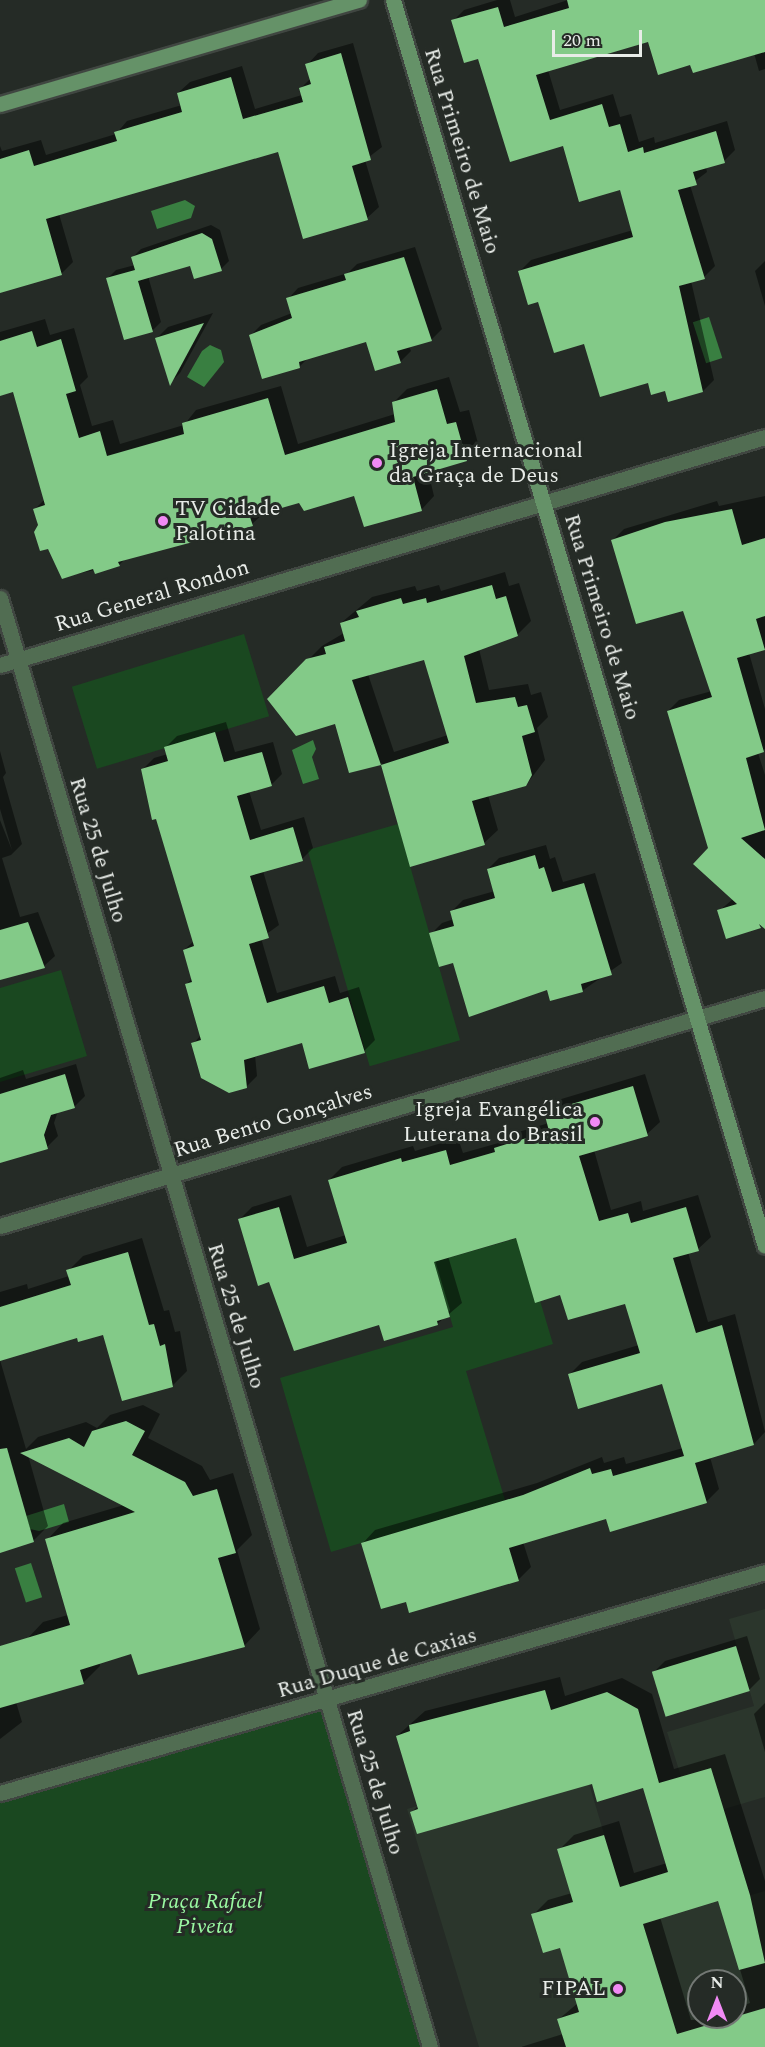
<!DOCTYPE html>
<meta charset="utf-8">
<style>
body{margin:0}
#map{position:relative;width:765px;height:2047px;overflow:hidden;background:#252b26;font-family:Spectral,serif}
div>[style]{position:absolute}
.built>*{inset:0;background:#2b362c}
.green>*{inset:0;background:#1a4820;transform-origin:0 0}
.water>*{inset:0;background:#397f41;transform-origin:0 0}
.shadow>*{inset:0;background:#0007}
.building>*{inset:0;background:#83ca88;transform-origin:0 0}
.roads{filter:drop-shadow(2px 0 #404641) drop-shadow(-2px 0 #404641) drop-shadow(0 2px #404641) drop-shadow(0 -2px #404641)}
.street>*{height:15px;margin:-7.5px;padding:0 7.5px;transform-origin:7.5px;border-radius:7.5px;background:#516d52}
.secondary>*{height:15px;margin:-7.5px;padding:0 7.5px;transform-origin:7.5px;border-radius:7.5px;background:#659268}
.dots>*{width:16px;height:16px;translate:-50% -50%;box-sizing:border-box;border:3px solid #252b26;border-radius:50%}
span{translate:-50% -50%;white-space:nowrap;text-align:center;line-height:1.15;-webkit-text-stroke:6px #252b26;paint-order:stroke}
.street-label{font-size:22px;color:#e8ece8}
.poi-label{font-size:22px;color:#e8ece8}
.left{translate:0 -50%;text-align:left}
.right{translate:-100% -50%;text-align:right}
.park-label{font-size:22px;color:#9af9a2;font-style:italic}
.north{position:absolute;left:687px;top:1969px;width:60px;height:60px;box-sizing:border-box;background:#252b26;border:2px solid #737874;border-radius:50%;rotate:0deg;font-size:16px;font-weight:700;line-height:24px;text-align:center;color:#e8ece8}
.north::after{content:'';display:block;margin:auto;width:21px;height:27px;background:#f18af4;clip-path:polygon(50% 0,100% 100%,50% 72%,0 100%)}
.scale{position:absolute;left:552px;top:30px;width:90px;height:27px;box-sizing:border-box;border:3px solid #e8ece8;border-top:0;padding-left:8px;font-size:18px;line-height:21px;white-space:nowrap;color:#e8ece8;-webkit-text-stroke:4px #252b26;paint-order:stroke}
</style>
<div id="map">
<div class="built">
<div style="clip-path:polygon(765px 1609px,765px 1797px,694px 1818px,667px 1732px,754px 1706px,729px 1619px)"></div>
<div style="clip-path:polygon(evenodd,581px 1757px,620px 1887px,706px 1861px,719px 1904px,765px 1891px,765px 2047px,479px 2047px,407px 1809px,581px 1757px,699px 1981px,735px 1981px,735px 2017px,699px 2017px,699px 1981px)"></div>
</div>
<div class="green">
<div style="left:244px;top:634px;width:86px;height:180px;rotate:73deg"></div>
<div style="left:398px;top:824px;width:225px;height:94px;rotate:74deg"></div>
<div style="clip-path:polygon(61px 970px,87px 1056px,0 1082px,0 988px)"></div>
<div style="clip-path:polygon(521px 1237px,553px 1344px,466px 1371px,505px 1500px,331px 1552px,280px 1378px,453px 1327px,434px 1262px)"></div>
<div style="clip-path:polygon(327px 1701px,430px 2047px,0 2047px,0 1793px)"></div>
</div>
<div class="water">
<div style="clip-path:polygon(185px 200px,195px 206px,191px 218px,157px 229px,151px 211px)"></div>
<div style="left:709px;top:317px;width:43px;height:17px;rotate:72deg"></div>
<div style="clip-path:polygon(210px 345px,221px 350px,224px 362px,204px 387px,187px 377px,202px 351px)"></div>
<div style="clip-path:polygon(313px 740px,316px 749px,312px 757px,319px 779px,303px 784px,292px 750px)"></div>
<div style="clip-path:polygon(64px 1504px,69px 1522px,39px 1531px,30px 1529px,26px 1516px)"></div>
<div style="left:31px;top:1563px;width:36px;height:17px;rotate:72deg"></div>
</div>
<div class="shadow">
<div style="clip-path:polygon(497px 0,510px 0,515px 17px,568px 0,765px 0,765px 69px,759px 71px,754px 53px,691px 63px,649px 40px,548px 70px,560px 110px,613px 94px,620px 117px,631px 114px,639px 142px,654px 137px,655px 143px,727px 121px,735px 150px,724px 161px,706px 167px,707px 172px,690px 185px,715px 266px,704px 277px,691px 281px,714px 380px,703px 391px,666px 390px,585px 343px,539px 300px,520px 271px,531px 260px,633px 230px,621px 188px,564px 144px,479px 57px,453px 21px,464px 10px)"></div>
<div style="clip-path:polygon(353px 43px,382px 147px,365px 160px,379px 207px,367px 218px,279px 150px,59px 214px,73px 262px,61px 274px,0 291px,0 146px,2px 151px,41px 140px,46px 155px,116px 134px,127px 121px,182px 105px,178px 93px,190px 82px,242px 66px,255px 109px,302px 95px,301px 88px,311px 78px,307px 65px,318px 53px)"></div>
<div style="clip-path:polygon(211px 225px,220px 230px,229px 261px,221px 269px,191px 264px,148px 276px,161px 322px,153px 330px,107px 279px,116px 270px,135px 265px,133px 257px,141px 249px)"></div>
<div style="clip-path:polygon(415px 247px,442px 329px,432px 339px,409px 346px,411px 351px,400px 362px,367px 340px,308px 358px,299px 367px,250px 336px,261px 325px,292px 313px,288px 299px,298px 288px,348px 273px,357px 264px)"></div>
<div style="clip-path:polygon(765px 261px,765px 306px,755px 271px)"></div>
<div style="clip-path:polygon(213px 313px,180px 373px,170px 383px,157px 338px,168px 327px)"></div>
<div style="clip-path:polygon(45px 319px,50px 335px,74px 328px,88px 377px,80px 385px,92px 426px,113px 420px,120px 444px,184px 425px,196px 410px,281px 386px,298px 444px,395px 414px,394px 402px,407px 389px,449px 377px,460px 412px,469px 410px,479px 447px,467px 460px,428px 471px,434px 496px,422px 509px,365px 525px,355px 495px,300px 501px,266px 511px,252px 524px,126px 558px,119px 565px,62px 577px,49px 547px,42px 549px,35px 509px,45px 499px,14px 390px,0 390px,0 332px)"></div>
<div style="clip-path:polygon(765px 496px,765px 648px,749px 653px,765px 709px,765px 749px,758px 753px,765px 775px,765px 922px,760px 927px,719px 911px,733px 899px,709px 849px,668px 711px,679px 700px,712px 691px,684px 609px,613px 540px,624px 529px,717px 501px,719px 506px)"></div>
<div style="clip-path:polygon(evenodd,505px 572px,509px 586px,519px 583px,531px 621px,517px 635px,479px 649px,489px 690px,528px 684px,531px 695px,541px 692px,548px 717px,537px 728px,545px 760px,526px 785px,488px 795px,498px 830px,484px 843px,411px 865px,382px 763px,350px 772px,336px 722px,269px 699px,322px 646px,344px 633px,341px 623px,372px 597px,415px 586px,417px 591px,439px 585px,441px 591px,505px 572px,425px 658px,448px 735px,394px 752px,368px 674px,425px 658px)"></div>
<div style="clip-path:polygon(226px 722px,235px 752px,273px 742px,282px 774px,271px 785px,249px 791px,261px 830px,304px 817px,313px 848px,302px 859px,263px 871px,279px 925px,261px 938px,277px 993px,335px 976px,340px 993px,359px 987px,375px 1040px,364px 1051px,303px 1041px,255px 1055px,257px 1076px,246px 1087px,193px 1044px,201px 1035px,187px 984px,192px 978px,184px 950px,194px 941px,143px 769px,154px 758px,168px 754px,166px 747px,177px 736px)"></div>
<div style="clip-path:polygon(0 751px,6px 773px,3px 777px,22px 844px,11px 855px,2px 858px,20px 917px,38px 912px,55px 956px,44px 966px,0 979px,0 820px,12px 850px,0 809px)"></div>
<div style="clip-path:polygon(546px 845px,550px 859px,555px 857px,563px 882px,595px 873px,622px 963px,582px 991px,548px 988px,454px 961px,431px 934px,442px 923px,454px 919px,452px 911px,463px 900px,495px 891px,488px 869px,499px 858px)"></div>
<div style="clip-path:polygon(76px 1064px,85px 1096px,74px 1107px,58px 1111px,54px 1123px,58px 1136px,47px 1147px,0 1148px,0 1078px,23px 1070px,26px 1079px)"></div>
<div style="clip-path:polygon(evenodd,645px 1074px,660px 1122px,647px 1134px,594px 1150px,611px 1210px,641px 1201px,643px 1211px,698px 1195px,711px 1237px,698px 1249px,688px 1252px,708px 1322px,735px 1314px,765px 1432px,754px 1444px,710px 1457px,719px 1489px,707px 1501px,611px 1530px,607px 1517px,523px 1542px,531px 1567px,518px 1580px,407px 1600px,363px 1543px,375px 1530px,537px 1483px,602px 1457px,604px 1463px,624px 1457px,626px 1464px,683px 1448px,663px 1382px,570px 1374px,582px 1362px,639px 1345px,626px 1302px,561px 1293px,517px 1236px,448px 1256px,462px 1303px,437px 1324px,380px 1324px,270px 1280px,239px 1220px,252px 1207px,291px 1195px,307px 1247px,346px 1235px,329px 1180px,342px 1167px,413px 1146px,415px 1151px,458px 1138px,463px 1153px,502px 1142px,508px 1135px,549px 1123px,546px 1112px,558px 1100px,645px 1074px,433px 1254px,450px 1310px,447px 1313px,430px 1255px,433px 1254px)"></div>
<div style="clip-path:polygon(142px 1238px,164px 1311px,169px 1310px,175px 1332px,180px 1331px,187px 1371px,172px 1386px,104px 1333px,78px 1336px,0 1360px,0 1292px,27px 1284px,28px 1289px,69px 1276px,68px 1271px,83px 1256px)"></div>
<div style="clip-path:polygon(0 1360px,26px 1449px,38px 1437px,86px 1422px,97px 1428px,110px 1415px,143px 1405px,160px 1414px,148px 1438px,202px 1466px,210px 1480px,233px 1473px,252px 1535px,237px 1550px,260px 1629px,244px 1646px,132px 1652px,99px 1662px,100px 1666px,83px 1683px,27px 1639px,43px 1622px,68px 1615px,47px 1540px,63px 1523px,124px 1505px,28px 1455px,48px 1526px,33px 1541px,0 1549px)"></div>
<div style="clip-path:polygon(747px 1636px,760px 1679px,749px 1690px,654px 1672px,665px 1661px)"></div>
<div style="clip-path:polygon(0 1649px,22px 1722px,0 1739px)"></div>
<div style="clip-path:polygon(evenodd,560px 1677px,565px 1696px,622px 1678px,652px 1694px,674px 1769px,725px 1754px,765px 1881px,765px 2046px,521px 2047px,563px 2034px,559px 2019px,578px 2003px,561px 1946px,533px 1915px,548px 1900px,572px 1893px,559px 1850px,574px 1835px,619px 1821px,634px 1873px,667px 1863px,644px 1786px,593px 1782px,412px 1812px,418px 1806px,397px 1736px,425px 1711px,560px 1677px,719px 1899px,750px 2003px,735px 2008px,735px 2017px,691px 2020px,660px 1917px,719px 1899px)"></div>
<div style="clip-path:polygon(765px 1703px,765px 1752px,754px 1714px)"></div>
</div>
<div class="building">
<div style="clip-path:polygon(567px 0,765px 0,765px 52px,693px 73px,690px 65px,658px 75px,648px 42px,536px 75px,550px 120px,602px 104px,609px 127px,620px 124px,628px 152px,643px 147px,644px 153px,716px 131px,725px 163px,693px 172px,697px 185px,678px 190px,705px 279px,679px 286px,703px 392px,668px 402px,665px 391px,651px 395px,648px 383px,600px 397px,584px 344px,554px 353px,538px 302px,528px 305px,518px 271px,633px 237px,620px 190px,579px 202px,563px 146px,510px 162px,478px 59px,464px 63px,451px 20px,498px 7px,504px 27px,569px 8px)"></div>
<div style="clip-path:polygon(341px 53px,371px 160px,352px 166px,368px 220px,303px 239px,278px 152px,46px 219px,62px 275px,0 293px,0 159px,29px 150px,34px 166px,117px 141px,114px 132px,182px 112px,177px 93px,231px 77px,243px 119px,303px 102px,299px 88px,311px 84px,305px 64px)"></div>
<div style="clip-path:polygon(202px 233px,212px 239px,222px 271px,194px 279px,190px 266px,138px 281px,153px 332px,124px 340px,106px 278px,135px 270px,131px 257px)"></div>
<div style="clip-path:polygon(404px 257px,432px 341px,397px 351px,401px 363px,375px 371px,366px 342px,299px 362px,300px 368px,262px 379px,249px 335px,292px 318px,286px 298px,346px 280px,344px 274px)"></div>
<div style="clip-path:polygon(204px 323px,170px 386px,155px 338px)"></div>
<div style="clip-path:polygon(32px 331px,37px 347px,61px 339px,76px 391px,66px 394px,79px 438px,100px 431px,107px 456px,184px 434px,182px 423px,268px 398px,285px 455px,395px 422px,392px 402px,437px 389px,447px 424px,456px 422px,467px 461px,413px 477px,422px 511px,364px 527px,354px 496px,304px 511px,299px 503px,250px 517px,253px 526px,118px 562px,120px 566px,95px 574px,93px 569px,62px 579px,48px 549px,40px 551px,34px 532px,38px 525px,33px 509px,45px 505px,13px 392px,0 396px,0 341px)"></div>
<div style="clip-path:polygon(732px 509px,742px 545px,765px 538px,765px 616px,756px 619px,765px 650px,737px 658px,764px 752px,746px 758px,765px 830px,741px 838px,765px 859px,765px 929px,759px 924px,761px 928px,726px 939px,717px 910px,737px 904px,693px 864px,708px 848px,667px 711px,712px 697px,683px 611px,636px 624px,611px 540px,665px 522px)"></div>
<div style="clip-path:polygon(evenodd,492px 585px,496px 599px,506px 596px,518px 636px,464px 656px,476px 703px,515px 697px,518px 707px,527px 705px,535px 732px,522px 736px,532px 775px,526px 786px,472px 801px,485px 845px,410px 867px,381px 765px,349px 773px,335px 724px,296px 736px,267px 699px,306px 659px,326px 654px,324px 647px,345px 641px,340px 623px,359px 617px,356px 611px,401px 598px,403px 604px,426px 598px,427px 603px,492px 585px,424px 660px,449px 743px,381px 765px,352px 680px,424px 660px)"></div>
<div style="clip-path:polygon(215px 732px,224px 762px,262px 752px,272px 786px,237px 796px,250px 840px,293px 827px,303px 861px,250px 876px,269px 938px,249px 944px,267px 1003px,324px 986px,329px 1003px,348px 997px,365px 1053px,309px 1069px,302px 1043px,244px 1060px,247px 1088px,229px 1093px,201px 1078px,191px 1043px,201px 1040px,185px 984px,192px 982px,183px 950px,194px 946px,156px 819px,152px 820px,141px 769px,168px 761px,164px 747px)"></div>
<div style="clip-path:polygon(535px 855px,539px 869px,544px 867px,552px 892px,584px 883px,612px 975px,581px 984px,583px 992px,550px 1001px,547px 990px,469px 1017px,453px 963px,439px 967px,429px 933px,454px 926px,450px 911px,495px 898px,487px 869px)"></div>
<div style="clip-path:polygon(28px 922px,45px 968px,0 980px,0 930px)"></div>
<div style="clip-path:polygon(65px 1074px,75px 1108px,51px 1115px,44px 1135px,48px 1149px,0 1163px,0 1094px)"></div>
<div style="clip-path:polygon(633px 1086px,648px 1136px,579px 1156px,599px 1221px,628px 1213px,631px 1223px,686px 1207px,699px 1251px,673px 1258px,696px 1333px,722px 1325px,754px 1445px,695px 1463px,707px 1503px,610px 1532px,606px 1519px,509px 1548px,519px 1581px,409px 1613px,406px 1602px,381px 1609px,361px 1543px,523px 1495px,590px 1468px,592px 1474px,611px 1469px,613px 1476px,684px 1456px,662px 1384px,578px 1409px,568px 1374px,640px 1353px,625px 1304px,568px 1320px,560px 1295px,535px 1303px,516px 1238px,434px 1262px,450px 1317px,437px 1321px,438px 1325px,384px 1341px,379px 1325px,294px 1351px,269px 1282px,258px 1286px,238px 1219px,279px 1207px,294px 1259px,347px 1243px,328px 1180px,401px 1158px,402px 1162px,446px 1150px,450px 1165px,495px 1152px,494px 1148px,549px 1131px,544px 1112px)"></div>
<div style="clip-path:polygon(128px 1252px,149px 1325px,154px 1324px,160px 1346px,165px 1344px,173px 1387px,122px 1401px,103px 1335px,78px 1342px,77px 1338px,0 1361px,0 1307px,71px 1285px,66px 1270px)"></div>
<div style="clip-path:polygon(126px 1421px,145px 1431px,132px 1455px,185px 1482px,193px 1496px,217px 1489px,236px 1553px,218px 1558px,245px 1647px,138px 1675px,131px 1654px,80px 1670px,84px 1684px,0 1708px,0 1646px,70px 1625px,45px 1539px,135px 1512px,20px 1453px,69px 1438px,84px 1447px,92px 1431px)"></div>
<div style="clip-path:polygon(7px 1448px,34px 1542px,0 1553px,0 1449px)"></div>
<div style="left:736px;top:1646px;width:47px;height:88px;rotate:73deg"></div>
<div style="clip-path:polygon(545px 1690px,551px 1710px,607px 1692px,638px 1709px,659px 1783px,711px 1768px,750px 1895px,765px 1963px,739px 1970px,718px 1901px,643px 1924px,677px 2034px,765px 2008px,765px 2047px,566px 2047px,557px 2019px,579px 2012px,560px 1948px,543px 1953px,531px 1914px,573px 1902px,557px 1849px,604px 1835px,620px 1887px,668px 1872px,643px 1788px,597px 1802px,592px 1784px,417px 1834px,410px 1812px,418px 1809px,396px 1736px,410px 1731px,409px 1725px)"></div>
</div>
<div class="roads">
<div class="street">
<div style="left:0;top:598px;width:1511px;rotate:73.47deg"></div>
<div style="left:0;top:665px;width:798px;rotate:-16.6deg"></div>
<div style="left:0;top:1226px;width:798px;rotate:-16.6deg"></div>
<div style="left:0;top:1793px;width:796px;rotate:-16.11deg"></div>
</div>
<div class="secondary">
<div style="left:393px;top:0;width:1300px;rotate:73.38deg"></div>
<div style="left:0;top:104px;width:374px;rotate:-16.2deg"></div>
</div>
</div>
<div class="dots">
<div style="left:377px;top:463px;background:#f18af4"></div>
<div style="left:163px;top:521px;background:#f18af4"></div>
<div style="left:595px;top:1122px;background:#f18af4"></div>
<div style="left:618px;top:1989px;background:#f18af4"></div>
</div>
<div class="street-label">
<span style="left:462px;top:151px;rotate:73deg">Rua Primeiro de Maio</span>
<span style="left:152px;top:596px;rotate:-17deg">Rua General Rondon</span>
<span style="left:602px;top:617px;rotate:73deg">Rua Primeiro de Maio</span>
<span style="left:98px;top:850px;rotate:73deg">Rua 25 de Julho</span>
<span style="left:273px;top:1121px;rotate:-17deg">Rua Bento Gonçalves</span>
<span style="left:236px;top:1316px;rotate:73deg">Rua 25 de Julho</span>
<span style="left:377px;top:1663px;rotate:-16deg">Rua Duque de Caxias</span>
<span style="left:375px;top:1782px;rotate:73deg">Rua 25 de Julho</span>
</div>
<div class="poi-label">
<span class="left" style="left:389px;top:463px">Igreja Internacional<br>da Graça de Deus</span>
<span class="left" style="left:175px;top:521px">TV Cidade<br>Palotina</span>
<span class="right" style="left:583px;top:1122px">Igreja Evangélica<br>Luterana do Brasil</span>
<span class="right" style="left:606px;top:1989px">FIPAL</span>
</div>
<div class="park-label">
<span style="left:205px;top:1914px">Praça Rafael<br>Piveta</span>
</div>
<div class="north">N</div>
<div class="scale">20 m</div>
</div>
